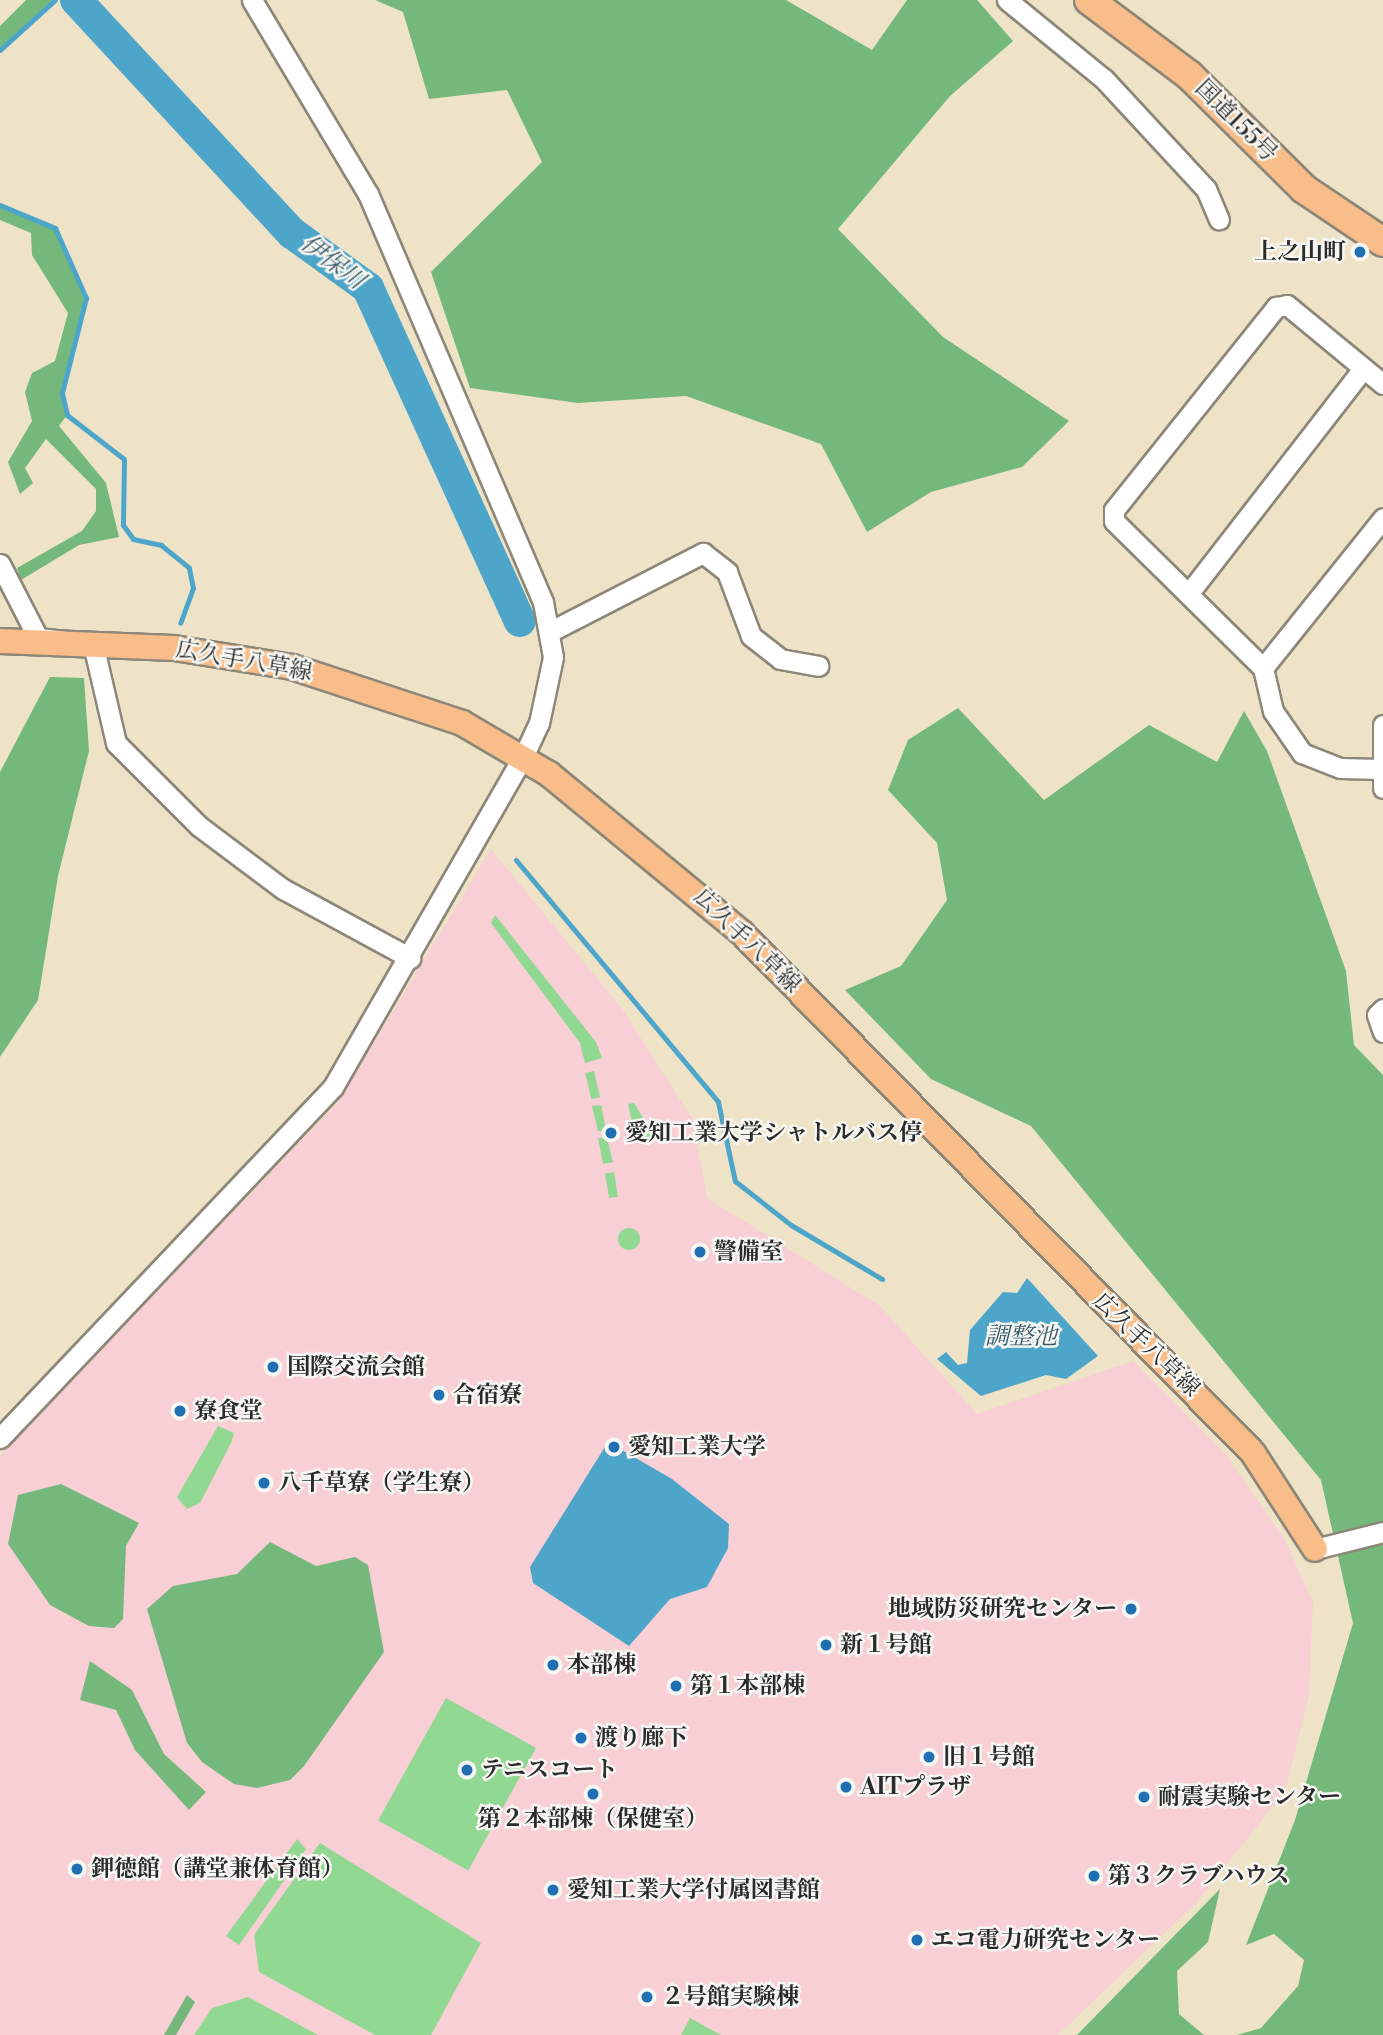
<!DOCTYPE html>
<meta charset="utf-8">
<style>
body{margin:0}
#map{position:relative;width:1383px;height:2035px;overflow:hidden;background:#efe3c7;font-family:"Libre Bodoni","Noto Serif JP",serif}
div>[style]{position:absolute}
.built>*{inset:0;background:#f7cfd4}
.green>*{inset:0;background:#91d892;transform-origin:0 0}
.round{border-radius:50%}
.forest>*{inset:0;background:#74b87c}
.water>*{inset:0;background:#4da6ca}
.stream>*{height:5px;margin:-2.5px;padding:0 2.5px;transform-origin:2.5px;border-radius:2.5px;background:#4da6ca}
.river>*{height:32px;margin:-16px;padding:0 16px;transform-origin:16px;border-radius:16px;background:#4da6ca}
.roads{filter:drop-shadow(2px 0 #8d8779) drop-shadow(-2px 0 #8d8779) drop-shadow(0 2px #8d8779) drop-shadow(0 -2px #8d8779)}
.minor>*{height:19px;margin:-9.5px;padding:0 9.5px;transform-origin:9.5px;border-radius:9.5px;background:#fff}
.major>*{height:24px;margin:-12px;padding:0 12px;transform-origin:12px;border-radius:12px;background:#f8bd89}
.highway>*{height:28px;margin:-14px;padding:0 14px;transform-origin:14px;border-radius:14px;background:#f8bd89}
.dots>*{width:19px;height:19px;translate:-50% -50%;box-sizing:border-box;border:4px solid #f6f6f2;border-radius:50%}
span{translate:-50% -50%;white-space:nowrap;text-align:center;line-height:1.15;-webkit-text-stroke:5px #f6f6f2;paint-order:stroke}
.street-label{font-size:23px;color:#2b2b2b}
.poi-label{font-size:23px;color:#2b2b2b;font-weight:700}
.right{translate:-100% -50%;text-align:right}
.left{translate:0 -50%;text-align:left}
.water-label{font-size:24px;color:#395c6b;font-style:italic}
</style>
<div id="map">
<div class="built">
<div style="clip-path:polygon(491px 849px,623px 1010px,693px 1120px,707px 1198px,880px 1306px,977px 1414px,1133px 1361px,1226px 1455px,1284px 1538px,1313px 1602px,1309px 1696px,1285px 1791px,1196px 1903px,1058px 2035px,0 2035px,0 1456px,338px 1102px)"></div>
</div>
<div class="green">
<div style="clip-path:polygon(495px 915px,596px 1042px,602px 1058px,585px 1063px,580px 1043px,491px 923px)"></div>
<div style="left:594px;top:1071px;width:27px;height:9px;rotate:77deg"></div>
<div style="clip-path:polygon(634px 1103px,654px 1135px,649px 1143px,636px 1141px,628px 1104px)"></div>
<div style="clip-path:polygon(601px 1105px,606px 1130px,598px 1131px,592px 1106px)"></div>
<div style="clip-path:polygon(598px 1138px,607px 1138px,613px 1162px,603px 1164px)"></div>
<div style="left:614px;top:1172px;width:25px;height:9px;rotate:81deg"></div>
<div class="round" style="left:618px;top:1228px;width:22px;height:22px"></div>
<div style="clip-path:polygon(218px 1426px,234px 1433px,231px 1443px,200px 1503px,187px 1509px,177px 1497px)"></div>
<div style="left:446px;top:1698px;width:103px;height:140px;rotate:29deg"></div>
<div style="clip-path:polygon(297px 1839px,306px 1849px,239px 1945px,226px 1936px)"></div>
<div style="clip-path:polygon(320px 1843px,481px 1943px,431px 2035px,375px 2035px,259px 1972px,254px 1935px)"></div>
<div style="clip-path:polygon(248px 1997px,318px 2035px,194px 2035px,212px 2008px)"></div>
<div style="clip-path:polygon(690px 2018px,721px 2035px,681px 2035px)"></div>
</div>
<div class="forest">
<div style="clip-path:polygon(26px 0,55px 0,0 50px,0 26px)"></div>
<div style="clip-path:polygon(375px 0,786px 0,872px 50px,907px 0,977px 0,1013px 41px,950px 96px,838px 229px,943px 337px,1069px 421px,1022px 467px,931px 492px,867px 532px,821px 444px,686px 396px,578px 403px,470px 388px,431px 272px,542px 162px,507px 90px,429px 99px,403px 12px)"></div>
<div style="clip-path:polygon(0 205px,55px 228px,86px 298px,62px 393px,67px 415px,59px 426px,106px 483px,119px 537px,79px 545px,21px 580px,17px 568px,82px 531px,96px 511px,96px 489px,46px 439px,25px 468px,33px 483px,20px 494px,8px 462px,32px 421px,25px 392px,32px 373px,55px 361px,68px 313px,32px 255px,31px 233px,0 220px)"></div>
<div style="clip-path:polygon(50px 677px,84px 678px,89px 751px,58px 876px,38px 1000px,0 1057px,0 772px)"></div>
<div style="clip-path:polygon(958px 708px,1044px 800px,1149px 725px,1217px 762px,1244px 711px,1267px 751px,1346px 971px,1354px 1045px,1383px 1075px,1383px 2035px,1237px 2035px,1261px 2028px,1298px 1986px,1304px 1960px,1274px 1934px,1246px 1945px,1295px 1820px,1353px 1623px,1321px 1480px,1031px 1126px,931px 1079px,845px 990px,901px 966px,947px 900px,937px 843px,888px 790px,908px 740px)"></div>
<div style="clip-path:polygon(61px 1484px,139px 1523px,126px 1546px,123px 1619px,114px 1628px,89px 1626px,50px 1605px,8px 1544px,18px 1495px)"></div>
<div style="clip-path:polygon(270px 1542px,316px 1566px,355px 1557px,368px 1565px,384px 1652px,304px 1766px,290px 1780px,257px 1788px,234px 1784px,202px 1762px,187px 1743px,147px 1609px,173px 1586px,237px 1574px)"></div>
<div style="clip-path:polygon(90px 1661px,132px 1690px,164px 1754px,206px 1792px,189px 1810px,135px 1750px,116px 1710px,80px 1700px)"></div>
<div style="clip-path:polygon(1220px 1889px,1208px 1942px,1177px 1971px,1179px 2014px,1204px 2035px,1077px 2035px)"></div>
<div style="clip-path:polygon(187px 1995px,195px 2002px,176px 2035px,164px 2035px)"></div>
</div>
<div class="water">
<div style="clip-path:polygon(1027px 1278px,1098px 1356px,1066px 1379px,1046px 1375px,981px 1396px,937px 1359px,946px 1352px,958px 1365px,967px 1363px,970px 1330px,1003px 1292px,1017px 1293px)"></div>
<div style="clip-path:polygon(608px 1442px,672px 1479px,729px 1524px,728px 1548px,707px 1587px,670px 1599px,629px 1646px,533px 1583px,530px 1567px)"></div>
</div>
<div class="stream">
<div style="left:0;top:50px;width:74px;rotate:-42.3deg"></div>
<div style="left:0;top:205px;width:60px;rotate:22.7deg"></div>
<div style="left:55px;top:228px;width:77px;rotate:66.1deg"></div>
<div style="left:86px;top:298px;width:98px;rotate:104.2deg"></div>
<div style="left:62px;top:393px;width:23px;rotate:77deg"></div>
<div style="left:67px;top:415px;width:72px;rotate:37.7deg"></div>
<div style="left:124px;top:459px;width:66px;rotate:90.9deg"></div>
<div style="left:123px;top:525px;width:17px;rotate:54deg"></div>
<div style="left:133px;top:539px;width:29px;rotate:12deg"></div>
<div style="left:161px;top:545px;width:36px;rotate:39deg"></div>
<div style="left:189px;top:568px;width:20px;rotate:79deg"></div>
<div style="left:193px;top:588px;width:37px;rotate:110deg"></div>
<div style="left:516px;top:860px;width:315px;rotate:50.1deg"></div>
<div style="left:718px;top:1102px;width:81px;rotate:77.9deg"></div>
<div style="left:735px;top:1181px;width:71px;rotate:38.2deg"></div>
<div style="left:791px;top:1225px;width:106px;rotate:30.7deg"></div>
</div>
<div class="river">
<div style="left:76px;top:0;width:318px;rotate:47.2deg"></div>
<div style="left:292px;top:233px;width:94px;rotate:35.9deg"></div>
<div style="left:368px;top:288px;width:366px;rotate:65.5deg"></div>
</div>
<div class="roads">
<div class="minor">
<div style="left:1007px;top:0;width:125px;rotate:39.2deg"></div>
<div style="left:1104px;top:79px;width:150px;rotate:47.2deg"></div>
<div style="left:1206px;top:189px;width:33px;rotate:67deg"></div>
<div style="left:0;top:564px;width:83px;rotate:62.8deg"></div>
<div style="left:38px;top:638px;width:55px;rotate:6.2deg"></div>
<div style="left:93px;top:644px;width:102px;rotate:76.9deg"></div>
<div style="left:116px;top:743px;width:117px;rotate:45deg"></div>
<div style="left:199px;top:826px;width:105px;rotate:36.9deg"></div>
<div style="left:283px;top:889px;width:145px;rotate:28.5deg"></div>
<div style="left:1189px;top:593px;width:284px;rotate:-52.2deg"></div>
<div style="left:553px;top:630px;width:169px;rotate:-27.2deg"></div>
<div style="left:703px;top:553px;width:31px;rotate:38deg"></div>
<div style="left:727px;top:572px;width:68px;rotate:69.4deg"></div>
<div style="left:751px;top:636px;width:37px;rotate:38deg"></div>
<div style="left:780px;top:659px;width:39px;rotate:10deg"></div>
<div style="left:1263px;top:668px;width:192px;rotate:-51.3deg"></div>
<div style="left:1383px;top:725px;width:63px;rotate:90deg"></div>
<div style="left:1380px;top:769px;width:40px;rotate:-178.6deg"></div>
<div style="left:1340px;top:768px;width:41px;rotate:-158.5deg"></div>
<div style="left:1302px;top:753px;width:51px;rotate:-124.6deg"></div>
<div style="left:1273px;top:711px;width:44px;rotate:-103.1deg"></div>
<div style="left:1263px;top:668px;width:209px;rotate:-135.4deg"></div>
<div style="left:1114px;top:521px;width:11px;rotate:-90deg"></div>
<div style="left:1114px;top:510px;width:260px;rotate:-51.4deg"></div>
<div style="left:1276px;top:307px;width:11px;rotate:-10deg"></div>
<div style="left:1287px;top:305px;width:124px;rotate:39.5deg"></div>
<div style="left:1383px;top:1009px;width:8px;rotate:135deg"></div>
<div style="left:1377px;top:1015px;width:18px;rotate:71deg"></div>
<div style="left:0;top:1438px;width:484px;rotate:-46.5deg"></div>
<div style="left:333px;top:1087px;width:381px;rotate:-60.1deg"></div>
<div style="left:523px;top:757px;width:38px;rotate:-65deg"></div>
<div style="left:539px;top:723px;width:67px;rotate:-78deg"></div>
<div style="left:553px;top:657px;width:56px;rotate:-100.3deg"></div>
<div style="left:543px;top:602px;width:444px;rotate:-113.2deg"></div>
<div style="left:368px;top:194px;width:226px;rotate:-120.9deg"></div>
<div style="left:1315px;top:1549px;width:70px;rotate:-14deg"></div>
</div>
<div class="major">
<div style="left:0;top:641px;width:174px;rotate:2.3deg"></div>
<div style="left:174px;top:648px;width:120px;rotate:9.1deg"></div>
<div style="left:292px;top:667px;width:179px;rotate:18.2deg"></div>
<div style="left:462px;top:723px;width:101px;rotate:30.4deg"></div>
<div style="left:549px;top:774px;width:251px;rotate:39.5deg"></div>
<div style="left:743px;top:934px;width:728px;rotate:45.5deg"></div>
<div style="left:1253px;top:1453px;width:114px;rotate:57.1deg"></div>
</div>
<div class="highway">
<div style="left:1089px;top:0;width:125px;rotate:36.9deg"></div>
<div style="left:1189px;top:75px;width:162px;rotate:44.7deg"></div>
<div style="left:1304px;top:189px;width:95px;rotate:33.9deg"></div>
</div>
</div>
<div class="dots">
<div style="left:1360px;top:252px;background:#1f6fb2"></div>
<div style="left:611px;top:1133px;background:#1f6fb2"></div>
<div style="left:700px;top:1252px;background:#1f6fb2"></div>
<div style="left:273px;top:1367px;background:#1f6fb2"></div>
<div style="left:439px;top:1395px;background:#1f6fb2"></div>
<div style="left:180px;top:1411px;background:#1f6fb2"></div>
<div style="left:614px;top:1447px;background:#1f6fb2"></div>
<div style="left:264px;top:1483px;background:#1f6fb2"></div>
<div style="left:1131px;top:1609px;background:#1f6fb2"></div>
<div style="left:826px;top:1645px;background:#1f6fb2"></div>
<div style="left:553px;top:1665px;background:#1f6fb2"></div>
<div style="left:676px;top:1686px;background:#1f6fb2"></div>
<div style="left:581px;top:1738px;background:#1f6fb2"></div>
<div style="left:929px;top:1757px;background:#1f6fb2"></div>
<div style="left:467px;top:1770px;background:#1f6fb2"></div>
<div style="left:846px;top:1787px;background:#1f6fb2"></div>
<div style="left:593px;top:1794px;background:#1f6fb2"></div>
<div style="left:1144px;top:1797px;background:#1f6fb2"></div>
<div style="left:77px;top:1869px;background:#1f6fb2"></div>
<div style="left:1094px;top:1876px;background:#1f6fb2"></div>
<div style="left:553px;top:1890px;background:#1f6fb2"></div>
<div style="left:917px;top:1940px;background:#1f6fb2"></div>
<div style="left:647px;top:1997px;background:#1f6fb2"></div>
</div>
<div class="street-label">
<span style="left:1236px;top:121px;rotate:45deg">国道155号</span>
<span style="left:244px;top:661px;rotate:10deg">広久手八草線</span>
<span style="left:747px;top:941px;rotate:44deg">広久手八草線</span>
<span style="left:1146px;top:1345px;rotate:44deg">広久手八草線</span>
</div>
<div class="poi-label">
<span class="right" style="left:1346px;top:252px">上之山町</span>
<span class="left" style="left:625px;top:1133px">愛知工業大学シャトルバス停</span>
<span class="left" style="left:714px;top:1252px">警備室</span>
<span class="left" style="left:287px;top:1367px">国際交流会館</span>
<span class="left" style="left:453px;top:1395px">合宿寮</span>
<span class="left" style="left:194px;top:1411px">寮食堂</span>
<span class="left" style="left:628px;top:1447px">愛知工業大学</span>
<span class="left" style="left:278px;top:1483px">八千草寮（学生寮）</span>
<span class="right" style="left:1117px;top:1609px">地域防災研究センター</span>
<span class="left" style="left:840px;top:1645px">新１号館</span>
<span class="left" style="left:567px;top:1665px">本部棟</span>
<span class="left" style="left:690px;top:1686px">第１本部棟</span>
<span class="left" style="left:595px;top:1738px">渡り廊下</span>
<span class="left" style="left:943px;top:1757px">旧１号館</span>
<span class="left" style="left:481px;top:1770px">テニスコート</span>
<span class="left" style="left:860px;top:1787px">AITプラザ</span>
<span class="left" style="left:1158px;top:1797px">耐震実験センター</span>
<span style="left:593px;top:1819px">第２本部棟（保健室）</span>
<span class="left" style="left:91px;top:1869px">鉀徳館（講堂兼体育館）</span>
<span class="left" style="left:1108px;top:1876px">第３クラブハウス</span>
<span class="left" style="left:567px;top:1890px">愛知工業大学付属図書館</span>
<span class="left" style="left:931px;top:1940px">エコ電力研究センター</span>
<span class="left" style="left:661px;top:1997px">２号館実験棟</span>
</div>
<div class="water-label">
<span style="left:332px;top:263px;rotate:37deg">伊保川</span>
<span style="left:1021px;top:1338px">調整池</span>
</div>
</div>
